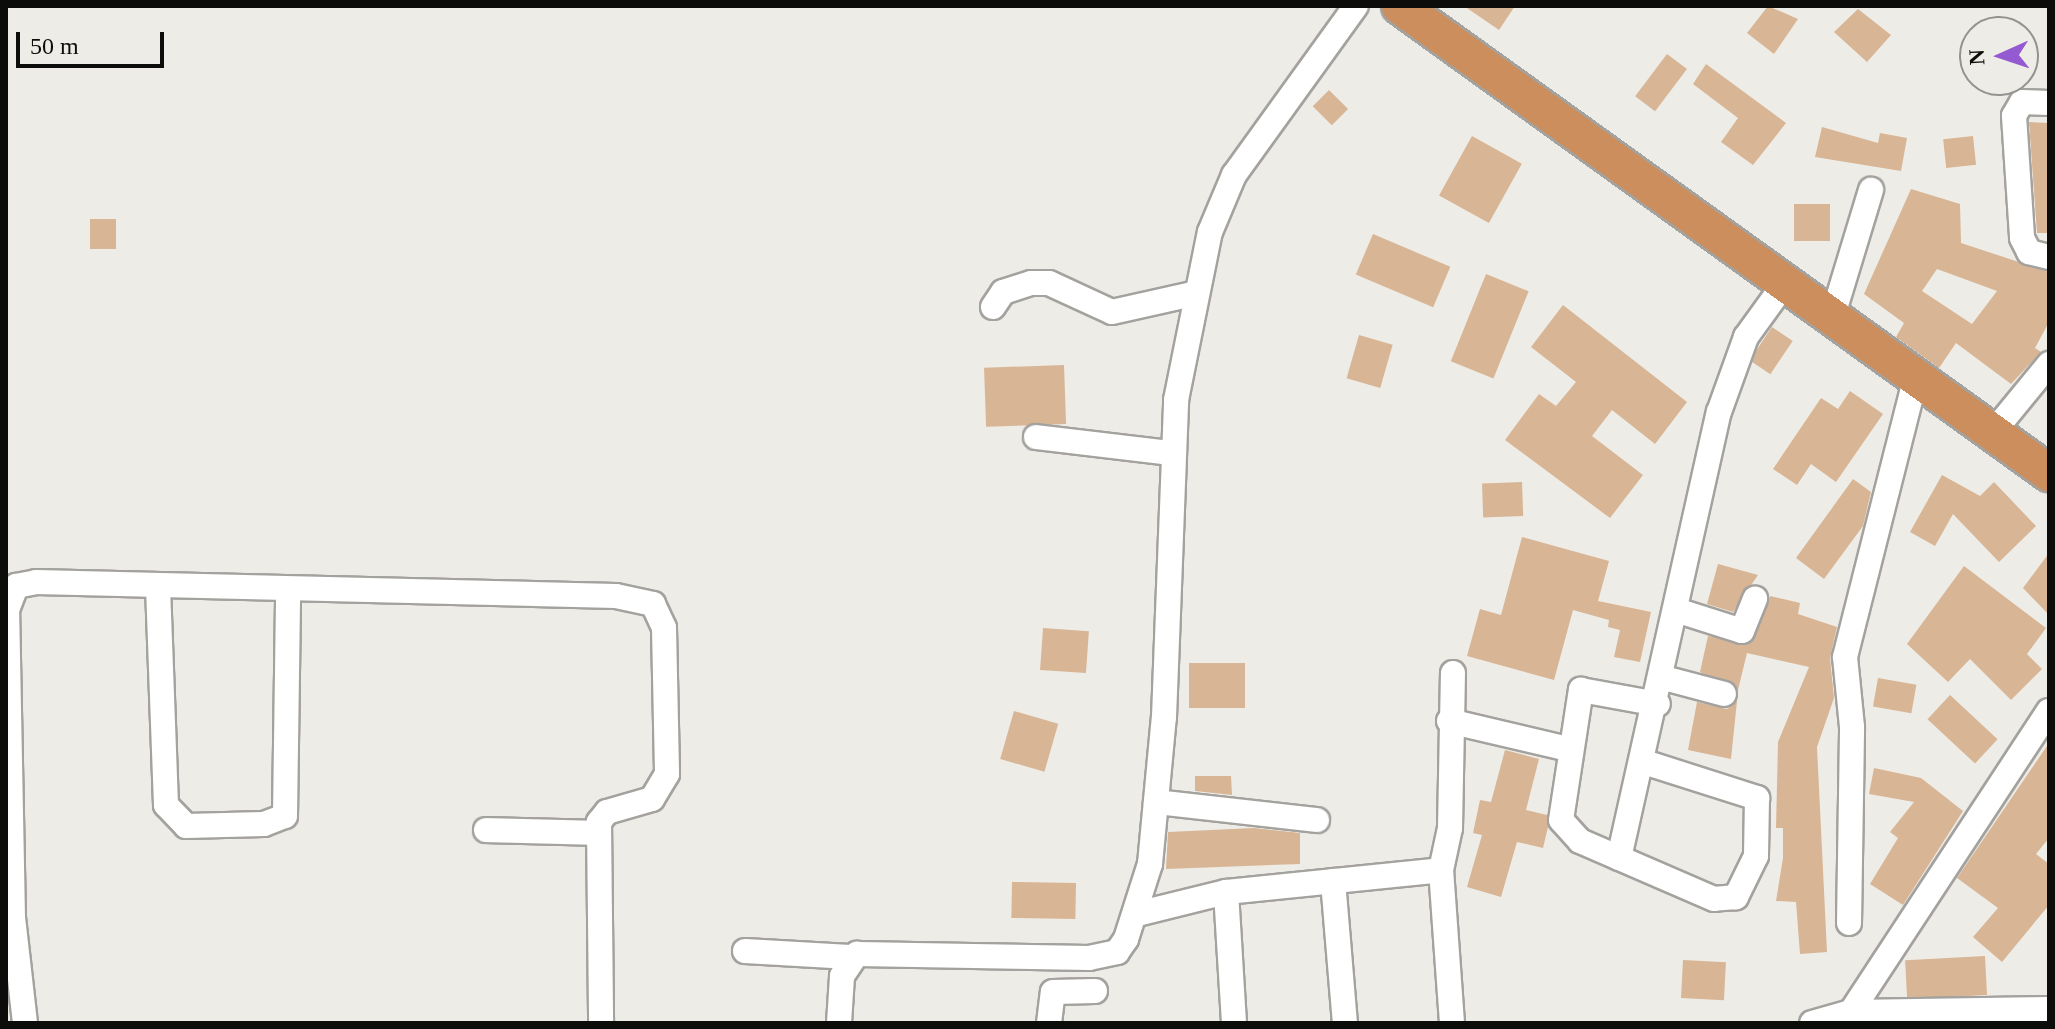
<!DOCTYPE html>
<style>
body{margin:0}
#map{position:relative;width:2055px;height:1029px;overflow:hidden;background:#eeece7;font-family:Georgia,serif}
div>[style]{position:absolute}
.building>*{inset:0;background:#d8b594;transform-origin:0 0}
.roads{filter:drop-shadow(2px 0 #a4a29e) drop-shadow(-2px 0 #a4a29e) drop-shadow(0 2px #a4a29e) drop-shadow(0 -2px #a4a29e)}
.minor>*{height:24px;margin:-12px;padding:0 12px;transform-origin:12px;border-radius:12px;background:#fff}
.highway>*{height:36px;margin:-18px;padding:0 18px;transform-origin:18px;border-radius:18px;background:#cd8e5d}
span{translate:-50% -50%;white-space:nowrap;text-align:center;line-height:1.15;-webkit-text-stroke:6px #eeece7;paint-order:stroke}
.frame{position:absolute;inset:0;border:8px solid #0c0c0a;pointer-events:none}
.north{position:absolute;left:1959px;top:16px;width:80px;height:80px;box-sizing:border-box;background:#eeece7;border:2px solid #94928f;border-radius:50%;rotate:267deg;font-size:22px;font-weight:700;line-height:32px;text-align:center;color:#0c0c0a}
.north::after{content:'';display:block;margin:auto;width:28px;height:36px;background:#945ad1;clip-path:polygon(50% 0,100% 100%,50% 72%,0 100%)}
.scale{position:absolute;left:16px;top:32px;width:148px;height:36px;box-sizing:border-box;border:4px solid #0c0c0a;border-top:0;padding-left:10px;font-size:24px;line-height:28px;white-space:nowrap;color:#0c0c0a;-webkit-text-stroke:6px #eeece7;paint-order:stroke}
</style>
<div id="map">
<div class="building">
<div style="clip-path:polygon(1464px 6px,1515px 6px,1499px 30px)"></div>
<div style="clip-path:polygon(1768px 6px,1798px 19px,1774px 54px,1747px 33px)"></div>
<div style="clip-path:polygon(1858px 9px,1891px 35px,1867px 62px,1834px 32px)"></div>
<div style="left:1667px;top:54px;width:25px;height:53px;rotate:37deg"></div>
<div style="clip-path:polygon(1706px 64px,1786px 123px,1753px 165px,1721px 142px,1738px 118px,1693px 84px)"></div>
<div style="left:1329px;top:90px;width:27px;height:23px;rotate:45deg"></div>
<div style="clip-path:polygon(2029px 122px,2049px 123px,2049px 233px,2037px 233px)"></div>
<div style="clip-path:polygon(1822px 127px,1878px 143px,1880px 133px,1907px 138px,1901px 171px,1815px 157px)"></div>
<div style="left:1472px;top:136px;width:57px;height:68px;rotate:29deg"></div>
<div style="left:1973px;top:136px;width:29px;height:30px;rotate:84deg"></div>
<div style="clip-path:polygon(evenodd,1911px 189px,1960px 204px,1961px 243px,2049px 272px,2049px 322px,2035px 348px,2041px 352px,2011px 384px,1956px 343px,1939px 368px,1896px 337px,1904px 323px,1864px 294px,1911px 189px,1937px 269px,1997px 291px,1972px 324px,1922px 291px,1937px 269px)"></div>
<div style="left:1794px;top:204px;width:36px;height:37px"></div>
<div style="left:90px;top:219px;width:26px;height:30px"></div>
<div style="left:1373px;top:234px;width:84px;height:44px;rotate:23deg"></div>
<div style="left:1486px;top:274px;width:46px;height:94px;rotate:22deg"></div>
<div style="clip-path:polygon(1563px 305px,1687px 402px,1655px 444px,1612px 410px,1592px 436px,1643px 475px,1610px 518px,1505px 440px,1539px 394px,1556px 406px,1576px 382px,1531px 347px)"></div>
<div style="left:1772px;top:327px;width:25px;height:40px;rotate:34deg"></div>
<div style="left:1359px;top:335px;width:35px;height:45px;rotate:16deg"></div>
<div style="left:1064px;top:365px;width:59px;height:80px;rotate:88deg"></div>
<div style="clip-path:polygon(1850px 391px,1883px 414px,1836px 482px,1811px 464px,1797px 485px,1773px 469px,1821px 398px,1838px 409px)"></div>
<div style="clip-path:polygon(1942px 475px,1980px 496px,1994px 482px,2036px 526px,1999px 562px,1953px 514px,1935px 546px,1910px 532px)"></div>
<div style="clip-path:polygon(1853px 479px,1871px 492px,1863px 526px,1824px 579px,1796px 558px)"></div>
<div style="left:1522px;top:482px;width:34px;height:40px;rotate:88deg"></div>
<div style="clip-path:polygon(1522px 537px,1609px 561px,1598px 601px,1651px 612px,1640px 662px,1614px 657px,1620px 630px,1608px 627px,1609px 620px,1573px 610px,1554px 680px,1467px 656px,1480px 609px,1501px 615px)"></div>
<div style="clip-path:polygon(2049px 553px,2049px 615px,2023px 588px)"></div>
<div style="clip-path:polygon(1718px 564px,1758px 575px,1733px 612px,1707px 604px)"></div>
<div style="clip-path:polygon(1964px 566px,2046px 628px,2027px 654px,2042px 669px,2011px 700px,1970px 659px,1948px 682px,1907px 644px)"></div>
<div style="clip-path:polygon(1770px 596px,1800px 603px,1798px 614px,1837px 627px,1830px 658px,1834px 698px,1817px 747px,1827px 952px,1800px 954px,1796px 902px,1776px 901px,1783px 858px,1783px 828px,1776px 828px,1778px 742px,1809px 667px,1747px 653px,1738px 690px,1700px 672px,1708px 636px,1751px 643px)"></div>
<div style="left:1043px;top:628px;width:46px;height:42px;rotate:4deg"></div>
<div style="left:1189px;top:663px;width:56px;height:45px"></div>
<div style="left:1878px;top:678px;width:39px;height:29px;rotate:10deg"></div>
<div style="left:1950px;top:695px;width:65px;height:33px;rotate:43deg"></div>
<div style="clip-path:polygon(1737px 701px,1731px 759px,1688px 750px,1697px 702px,1727px 709px)"></div>
<div style="left:1014px;top:711px;width:46px;height:50px;rotate:16deg"></div>
<div style="clip-path:polygon(2049px 743px,2049px 838px,2036px 854px,2049px 864px,2049px 905px,2002px 962px,1973px 937px,1998px 908px,1957px 878px)"></div>
<div style="clip-path:polygon(1505px 750px,1539px 759px,1526px 810px,1547px 815px,1548px 827px,1543px 848px,1517px 842px,1501px 897px,1467px 887px,1482px 835px,1473px 833px,1480px 800px,1491px 802px)"></div>
<div style="clip-path:polygon(1874px 768px,1921px 778px,1963px 811px,1903px 905px,1870px 884px,1898px 838px,1890px 832px,1914px 802px,1869px 794px)"></div>
<div style="clip-path:polygon(1195px 776px,1231px 776px,1232px 795px,1195px 791px)"></div>
<div style="clip-path:polygon(1254px 828px,1300px 833px,1300px 864px,1166px 869px,1168px 832px)"></div>
<div style="left:1012px;top:882px;width:64px;height:36px;rotate:1deg"></div>
<div style="left:1985px;top:956px;width:39px;height:80px;rotate:87deg"></div>
<div style="left:1683px;top:960px;width:43px;height:38px;rotate:3deg"></div>
</div>
<div class="roads">
<div class="minor">
<div style="left:2049px;top:103px;width:27px;rotate:-178deg"></div>
<div style="left:2022px;top:102px;width:16px;rotate:120deg"></div>
<div style="left:2014px;top:116px;width:122px;rotate:86.2deg"></div>
<div style="left:2022px;top:238px;width:16px;rotate:63deg"></div>
<div style="left:2029px;top:252px;width:21px;rotate:14deg"></div>
<div style="left:993px;top:307px;width:18px;rotate:-56deg"></div>
<div style="left:1003px;top:292px;width:29px;rotate:-18deg"></div>
<div style="left:1031px;top:283px;width:18px"></div>
<div style="left:1049px;top:283px;width:69px;rotate:24.7deg"></div>
<div style="left:1112px;top:312px;width:87px;rotate:-12.6deg"></div>
<div style="left:1833px;top:315px;width:131px;rotate:-73.1deg"></div>
<div style="left:1994px;top:431px;width:87px;rotate:-50.6deg"></div>
<div style="left:1036px;top:437px;width:135px;rotate:6.8deg"></div>
<div style="left:158px;top:587px;width:218px;rotate:87.9deg"></div>
<div style="left:166px;top:805px;width:29px;rotate:46deg"></div>
<div style="left:186px;top:826px;width:78px;rotate:-1.5deg"></div>
<div style="left:264px;top:824px;width:22px;rotate:-21deg"></div>
<div style="left:285px;top:816px;width:224px;rotate:-89.2deg"></div>
<div style="left:1679px;top:611px;width:66px;rotate:17.6deg"></div>
<div style="left:1742px;top:631px;width:35px;rotate:-68deg"></div>
<div style="left:1664px;top:678px;width:62px;rotate:14.9deg"></div>
<div style="left:1449px;top:721px;width:122px;rotate:13.2deg"></div>
<div style="left:1644px;top:762px;width:119px;rotate:17.7deg"></div>
<div style="left:1757px;top:798px;width:58px;rotate:91deg"></div>
<div style="left:1756px;top:856px;width:46px;rotate:116deg"></div>
<div style="left:1736px;top:897px;width:22px;rotate:175deg"></div>
<div style="left:1714px;top:899px;width:146px;rotate:-156.6deg"></div>
<div style="left:1580px;top:841px;width:28px;rotate:-132deg"></div>
<div style="left:1561px;top:820px;width:132px;rotate:-81.3deg"></div>
<div style="left:1581px;top:690px;width:78px;rotate:10.3deg"></div>
<div style="left:1156px;top:802px;width:162px;rotate:6.4deg"></div>
<div style="left:486px;top:830px;width:113px;rotate:1.5deg"></div>
<div style="left:1619px;top:858px;width:457px;rotate:-77.4deg"></div>
<div style="left:1719px;top:412px;width:80px;rotate:-70.2deg"></div>
<div style="left:1746px;top:337px;width:67px;rotate:-54.2deg"></div>
<div style="left:1333px;top:881px;width:143px;rotate:85.2deg"></div>
<div style="left:1226px;top:892px;width:131px;rotate:86.5deg"></div>
<div style="left:1137px;top:914px;width:92px;rotate:-13.9deg"></div>
<div style="left:1226px;top:892px;width:216px;rotate:-5.8deg"></div>
<div style="left:1849px;top:923px;width:196px;rotate:-89.1deg"></div>
<div style="left:1852px;top:727px;width:70px;rotate:-95.7deg"></div>
<div style="left:1845px;top:657px;width:294px;rotate:-75.8deg"></div>
<div style="left:745px;top:951px;width:105px;rotate:3.3deg"></div>
<div style="left:1851px;top:1012px;width:198px;rotate:-0.9deg"></div>
<div style="left:25px;top:1023px;width:106px;rotate:-96.5deg"></div>
<div style="left:13px;top:918px;width:308px;rotate:-91.1deg"></div>
<div style="left:7px;top:610px;width:26px;rotate:-69deg"></div>
<div style="left:16px;top:586px;width:20px;rotate:-11deg"></div>
<div style="left:36px;top:582px;width:580px;rotate:1.38deg"></div>
<div style="left:616px;top:596px;width:38px;rotate:12deg"></div>
<div style="left:653px;top:604px;width:26px;rotate:65deg"></div>
<div style="left:664px;top:628px;width:146px;rotate:88.8deg"></div>
<div style="left:667px;top:774px;width:29px;rotate:121deg"></div>
<div style="left:652px;top:799px;width:47px;rotate:163.9deg"></div>
<div style="left:607px;top:812px;width:13px;rotate:129deg"></div>
<div style="left:599px;top:822px;width:201px;rotate:89.4deg"></div>
<div style="left:839px;top:1023px;width:47px;rotate:-86.3deg"></div>
<div style="left:842px;top:976px;width:27px;rotate:-56deg"></div>
<div style="left:857px;top:954px;width:232px;rotate:1deg"></div>
<div style="left:1089px;top:958px;width:29px;rotate:-12deg"></div>
<div style="left:1117px;top:952px;width:16px;rotate:-55deg"></div>
<div style="left:1126px;top:939px;width:79px;rotate:-72.3deg"></div>
<div style="left:1150px;top:864px;width:148px;rotate:-84.6deg"></div>
<div style="left:1164px;top:717px;width:317px;rotate:-87.8deg"></div>
<div style="left:1176px;top:400px;width:171px;rotate:-78.6deg"></div>
<div style="left:1210px;top:232px;width:62px;rotate:-67.2deg"></div>
<div style="left:1234px;top:175px;width:208px;rotate:-54.2deg"></div>
<div style="left:1049px;top:1023px;width:31px;rotate:-83deg"></div>
<div style="left:1053px;top:992px;width:42px;rotate:-1.4deg"></div>
<div style="left:1452px;top:1023px;width:153px;rotate:-94.1deg"></div>
<div style="left:1441px;top:870px;width:43px;rotate:-77.9deg"></div>
<div style="left:1450px;top:828px;width:155px;rotate:-88.9deg"></div>
<div style="left:1812px;top:1023px;width:41px;rotate:-15.8deg"></div>
<div style="left:1851px;top:1012px;width:360px;rotate:-56.7deg"></div>
</div>
<div class="highway">
<div style="left:1400px;top:6px;width:800px;rotate:35.74deg"></div>
</div>
</div>
<div class="frame"></div>
<div class="north">N</div>
<div class="scale">50 m</div>
</div>
